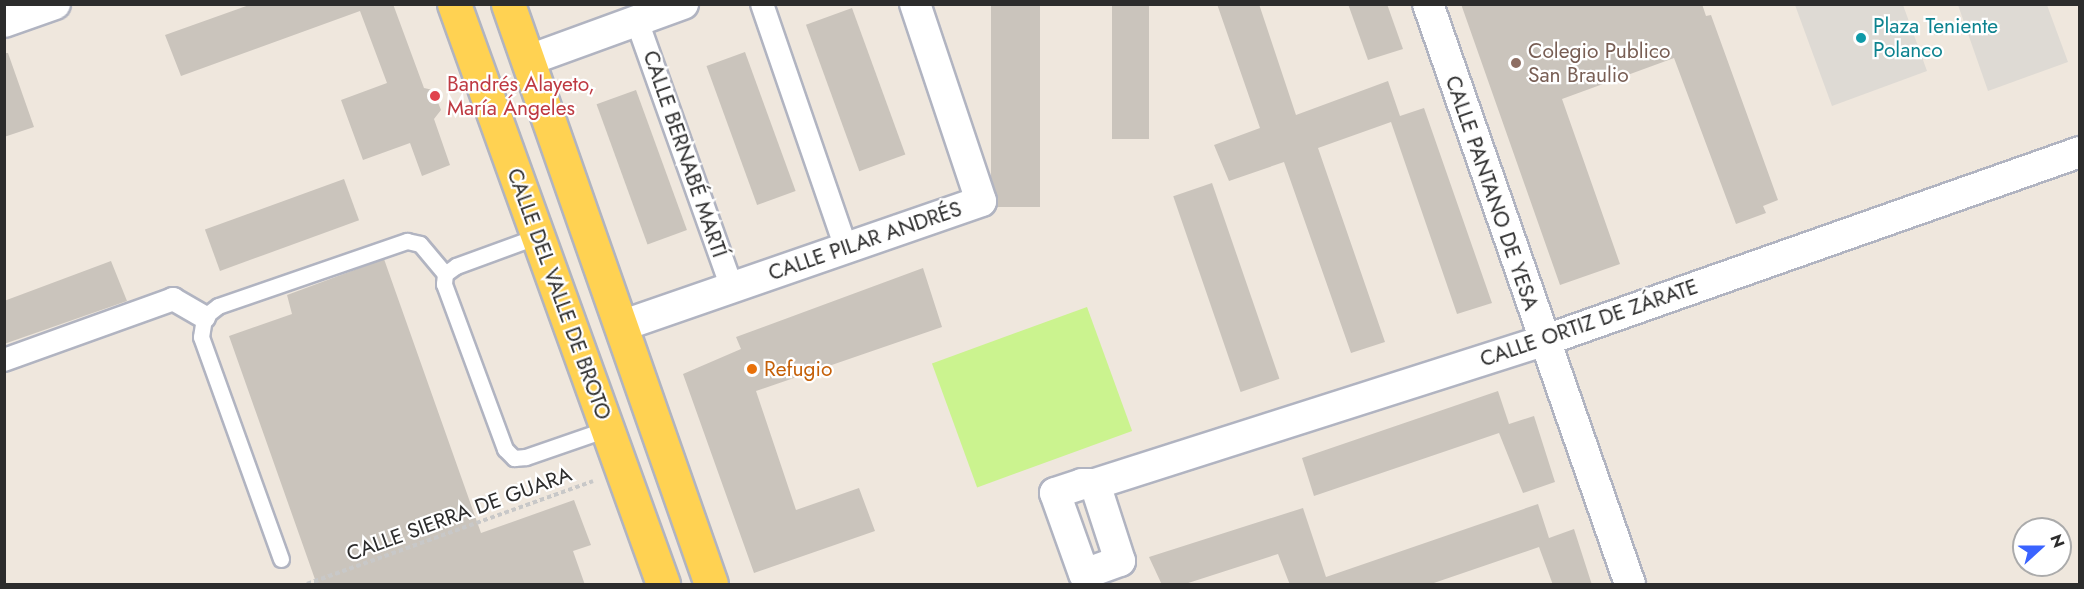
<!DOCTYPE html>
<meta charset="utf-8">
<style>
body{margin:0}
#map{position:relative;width:2084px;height:589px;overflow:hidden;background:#efe7dd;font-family:Jost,sans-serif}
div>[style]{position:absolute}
.pitch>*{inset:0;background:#cbf38f;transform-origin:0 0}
.plaza>*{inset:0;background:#dedad4}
.building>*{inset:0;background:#cac4bc;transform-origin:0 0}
.path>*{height:4px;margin-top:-2px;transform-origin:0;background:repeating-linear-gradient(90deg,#c8c8c8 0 4.5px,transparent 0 7.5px)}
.roads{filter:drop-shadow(2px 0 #b1b4c1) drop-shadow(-2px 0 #b1b4c1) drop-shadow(0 2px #b1b4c1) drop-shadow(0 -2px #b1b4c1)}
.service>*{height:15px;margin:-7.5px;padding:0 7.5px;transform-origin:7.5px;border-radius:7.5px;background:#fff}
.pedestrian>*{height:22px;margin:-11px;padding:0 11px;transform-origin:11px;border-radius:11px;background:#fff}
.minor>*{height:30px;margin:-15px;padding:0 15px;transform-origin:15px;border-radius:15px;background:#fff}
.primary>*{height:33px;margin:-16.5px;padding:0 16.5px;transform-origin:16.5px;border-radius:16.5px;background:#ffd252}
.dots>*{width:16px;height:16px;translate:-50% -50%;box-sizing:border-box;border:3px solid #fff;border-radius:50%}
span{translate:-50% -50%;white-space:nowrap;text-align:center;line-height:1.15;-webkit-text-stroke:4.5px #fff;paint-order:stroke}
.culture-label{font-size:21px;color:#0d838f}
.left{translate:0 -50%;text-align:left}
.education-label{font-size:21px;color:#785e54}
.health-label{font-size:21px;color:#be3a42}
.street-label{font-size:21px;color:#2c2c2c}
.food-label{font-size:21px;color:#c56008}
.frame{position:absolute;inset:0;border:6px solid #2c2c2c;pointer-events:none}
.north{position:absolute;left:2012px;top:517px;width:60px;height:60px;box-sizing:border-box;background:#fff;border:2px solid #ababab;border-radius:50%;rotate:69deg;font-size:16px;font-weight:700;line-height:24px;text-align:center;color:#2c2c2c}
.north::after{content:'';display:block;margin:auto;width:21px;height:27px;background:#3a63ff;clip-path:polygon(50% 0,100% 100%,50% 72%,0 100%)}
</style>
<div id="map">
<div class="pitch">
<div style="left:1087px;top:307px;width:132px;height:165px;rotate:70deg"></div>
</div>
<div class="plaza">
<div style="clip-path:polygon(1795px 5px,1903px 5px,1927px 71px,1832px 106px)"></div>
<div style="clip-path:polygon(1958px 5px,2047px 5px,2068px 62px,1988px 91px)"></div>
</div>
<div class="building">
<div style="clip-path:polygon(252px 4px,393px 4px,424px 88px,433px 90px,441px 110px,434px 119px,450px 165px,422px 176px,410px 143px,363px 160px,341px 100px,387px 83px,360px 11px,181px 76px,165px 35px)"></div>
<div style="left:991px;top:4px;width:49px;height:203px"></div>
<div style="left:1112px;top:4px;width:37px;height:135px"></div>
<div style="clip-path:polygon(1217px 4px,1259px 4px,1296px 115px,1388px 81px,1400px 116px,1424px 108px,1492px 303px,1457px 314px,1391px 122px,1318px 148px,1385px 342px,1351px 353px,1284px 162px,1229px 181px,1214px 145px,1260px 128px)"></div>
<div style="clip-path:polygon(1348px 4px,1387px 4px,1403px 49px,1368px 60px)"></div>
<div style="clip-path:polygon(1461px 4px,1702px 4px,1706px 16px,1711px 15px,1778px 200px,1763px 206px,1766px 213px,1736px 224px,1674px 58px,1562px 99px,1620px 264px,1560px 285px)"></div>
<div style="left:852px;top:8px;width:156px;height:49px;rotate:70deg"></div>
<div style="left:745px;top:52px;width:148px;height:41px;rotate:70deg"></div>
<div style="clip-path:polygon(4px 53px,8px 53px,34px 127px,4px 137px)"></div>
<div style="left:636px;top:90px;width:149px;height:42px;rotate:70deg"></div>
<div style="left:344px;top:179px;width:44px;height:148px;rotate:70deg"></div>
<div style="left:1212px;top:183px;width:207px;height:41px;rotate:71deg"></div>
<div style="clip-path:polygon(384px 259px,481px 533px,574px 500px,591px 545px,573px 551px,585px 585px,317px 585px,229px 336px,292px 314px,287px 295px)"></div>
<div style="clip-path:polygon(111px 261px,127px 301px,4px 344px,4px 301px)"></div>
<div style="clip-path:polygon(923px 268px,942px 327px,756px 391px,796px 510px,859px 488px,875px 531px,754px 573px,683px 374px,741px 349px,736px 337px)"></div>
<div style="clip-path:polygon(1498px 391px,1509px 424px,1534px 416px,1555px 482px,1523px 493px,1499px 433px,1314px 496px,1302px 458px)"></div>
<div style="clip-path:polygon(1538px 504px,1549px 538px,1574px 529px,1592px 585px,1553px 585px,1539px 547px,1428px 585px,1290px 585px,1278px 554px,1182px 585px,1162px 585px,1149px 557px,1303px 508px,1326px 577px)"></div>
</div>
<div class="path">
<div style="left:307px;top:584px;width:304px;rotate:-19.8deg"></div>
</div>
<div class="roads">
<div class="service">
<div style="left:538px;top:236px;width:87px;rotate:159.9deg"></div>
<div style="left:456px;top:266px;width:14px;rotate:144deg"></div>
<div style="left:445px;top:274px;width:10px;rotate:96deg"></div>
<div style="left:444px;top:284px;width:176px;rotate:69.7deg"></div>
<div style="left:505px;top:449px;width:13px;rotate:45deg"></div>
<div style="left:514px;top:458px;width:12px;rotate:-5deg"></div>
<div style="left:526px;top:457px;width:86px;rotate:-19.1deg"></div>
<div style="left:281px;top:559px;width:236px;rotate:-109.8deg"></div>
<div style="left:201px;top:337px;width:20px;rotate:-81deg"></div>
<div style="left:204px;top:317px;width:18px;rotate:-38deg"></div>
<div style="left:218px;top:306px;width:200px;rotate:-19deg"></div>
<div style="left:407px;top:241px;width:13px;rotate:13deg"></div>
<div style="left:420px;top:244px;width:39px;rotate:50deg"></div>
</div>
<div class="pedestrian">
<div style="left:762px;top:4px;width:258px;rotate:71deg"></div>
<div style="left:637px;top:21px;width:283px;rotate:70.4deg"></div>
<div style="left:4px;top:360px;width:180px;rotate:-19.8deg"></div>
<div style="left:173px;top:299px;width:36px;rotate:30deg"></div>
</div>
<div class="minor">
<div style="left:1428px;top:4px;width:614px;rotate:70.8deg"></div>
<div style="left:4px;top:22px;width:54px;rotate:-19.4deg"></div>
<div style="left:529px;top:60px;width:164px;rotate:-20deg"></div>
<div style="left:621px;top:326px;width:381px;rotate:-19.1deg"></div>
<div style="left:981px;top:201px;width:208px;rotate:-108.5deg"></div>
<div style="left:1095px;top:484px;width:81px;rotate:72deg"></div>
<div style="left:1120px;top:561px;width:38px;rotate:160deg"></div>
<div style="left:1084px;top:574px;width:86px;rotate:-109.7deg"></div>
<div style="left:1055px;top:493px;width:28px;rotate:-18deg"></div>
<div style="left:1082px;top:484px;width:13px"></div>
<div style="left:1095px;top:484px;width:470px;rotate:-17.7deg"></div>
<div style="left:1543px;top:341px;width:569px;rotate:-19.39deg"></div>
</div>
<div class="primary">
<div style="left:454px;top:4px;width:617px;rotate:70.18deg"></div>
<div style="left:508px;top:4px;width:614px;rotate:70.71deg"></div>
</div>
</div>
<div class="dots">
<div style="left:1861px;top:38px;background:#0f9aa8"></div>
<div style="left:1516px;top:63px;background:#8d6e63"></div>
<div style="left:435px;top:96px;background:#e0444e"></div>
<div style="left:752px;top:369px;background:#e8710a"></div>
</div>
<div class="culture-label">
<span class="left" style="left:1873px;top:38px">Plaza Teniente<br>Polanco</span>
</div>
<div class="education-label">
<span class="left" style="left:1528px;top:63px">Colegio Publico<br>San Braulio</span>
</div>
<div class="health-label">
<span class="left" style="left:447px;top:96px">Bandrés Alayeto,<br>María Ángeles</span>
</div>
<div class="street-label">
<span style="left:685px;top:154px;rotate:71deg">CALLE BERNABÉ MARTÍ</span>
<span style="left:1492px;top:193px;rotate:71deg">CALLE PANTANO DE YESA</span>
<span style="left:865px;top:241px;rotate:-19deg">CALLE PILAR ANDRÉS</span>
<span style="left:559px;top:294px;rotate:70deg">CALLE DEL VALLE DE BROTO</span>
<span style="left:1589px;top:323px;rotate:-19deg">CALLE ORTIZ DE ZÁRATE</span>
<span style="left:459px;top:514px;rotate:-20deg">CALLE SIERRA DE GUARA</span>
</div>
<div class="food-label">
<span class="left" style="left:764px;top:369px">Refugio</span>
</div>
<div class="frame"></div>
<div class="north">N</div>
</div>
